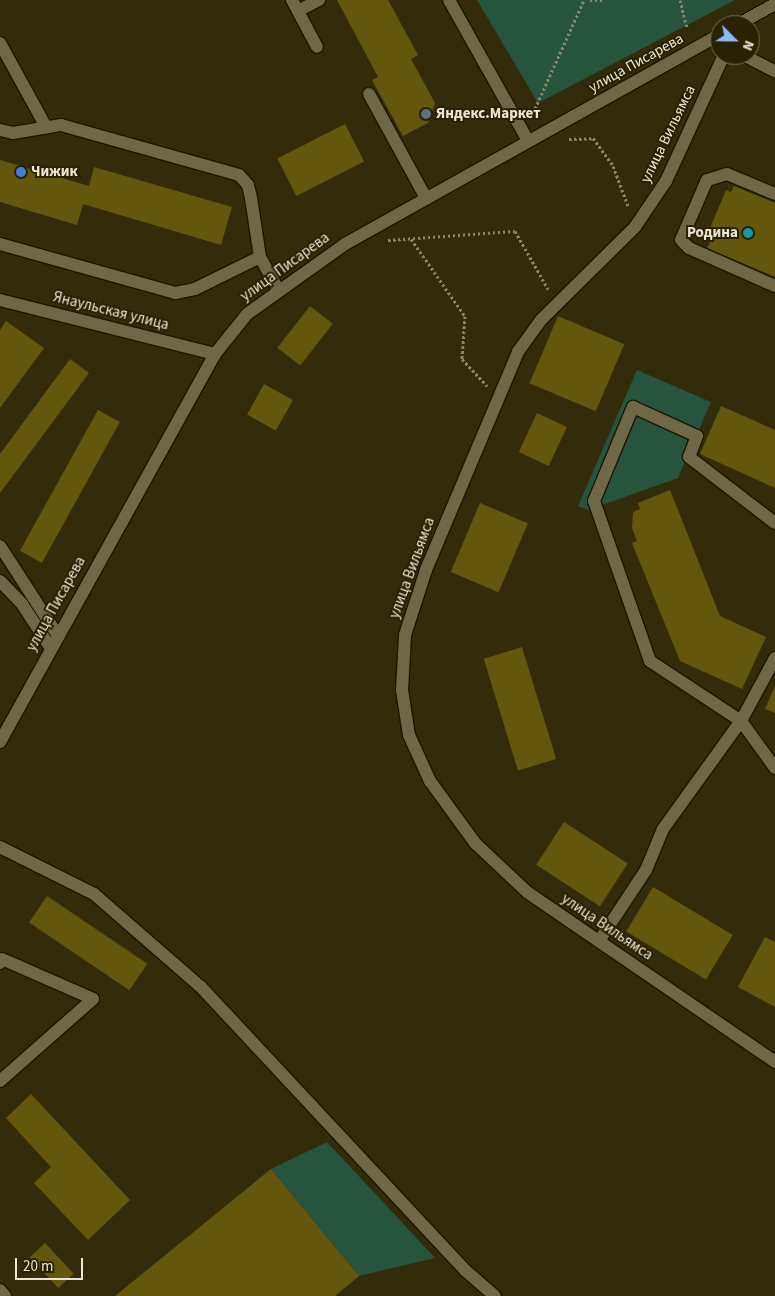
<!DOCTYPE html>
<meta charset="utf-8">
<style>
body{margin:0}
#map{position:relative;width:775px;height:1296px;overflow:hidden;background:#332c0b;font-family:"Source Sans 3",sans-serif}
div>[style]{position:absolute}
.green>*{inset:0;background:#26543d}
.building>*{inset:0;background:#64560d;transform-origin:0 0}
.path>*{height:3px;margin-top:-1.5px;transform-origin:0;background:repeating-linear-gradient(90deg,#8b856b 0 2.5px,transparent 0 5px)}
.roads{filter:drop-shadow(1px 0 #191500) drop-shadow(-1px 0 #191500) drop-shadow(0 1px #191500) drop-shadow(0 -1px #191500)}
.minor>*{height:12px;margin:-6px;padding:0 6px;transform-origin:6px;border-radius:6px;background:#6f6847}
.dots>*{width:14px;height:14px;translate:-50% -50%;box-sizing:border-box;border:2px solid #292202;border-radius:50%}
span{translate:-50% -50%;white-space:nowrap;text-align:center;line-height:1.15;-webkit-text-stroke:4px #292202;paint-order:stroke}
.street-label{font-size:15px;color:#ebe7d5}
.poi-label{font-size:15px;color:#ebe7d5;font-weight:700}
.left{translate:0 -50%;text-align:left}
.right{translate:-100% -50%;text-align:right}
.north{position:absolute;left:710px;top:15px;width:50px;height:50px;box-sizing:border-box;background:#292202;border:1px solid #777156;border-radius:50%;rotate:113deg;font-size:14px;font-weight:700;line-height:20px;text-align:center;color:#ebe7d5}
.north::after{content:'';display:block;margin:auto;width:18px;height:22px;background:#89bafc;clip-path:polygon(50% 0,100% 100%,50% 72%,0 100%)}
.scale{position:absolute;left:15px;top:1258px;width:68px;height:22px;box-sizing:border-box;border:2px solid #ebe7d5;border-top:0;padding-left:6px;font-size:15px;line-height:18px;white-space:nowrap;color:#ebe7d5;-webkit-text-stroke:4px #292202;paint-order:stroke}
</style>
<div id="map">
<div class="green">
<div style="clip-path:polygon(477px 0,735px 0,538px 103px)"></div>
<div style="clip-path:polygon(637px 370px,711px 402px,678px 478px,588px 510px,578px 506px)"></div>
<div style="clip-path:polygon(327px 1142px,435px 1258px,359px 1276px,271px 1169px)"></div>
</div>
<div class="building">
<div style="clip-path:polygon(337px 0,388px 0,418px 55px,411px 59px,435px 103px,428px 123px,403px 136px,372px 80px,378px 77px)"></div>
<div style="left:345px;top:124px;width:42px;height:76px;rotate:63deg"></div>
<div style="clip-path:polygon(0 160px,89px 186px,94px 167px,232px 207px,221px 245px,83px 204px,77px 225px,0 202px)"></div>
<div style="clip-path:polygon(734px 186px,775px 203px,775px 277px,707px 248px,710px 243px,705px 240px,726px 190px,731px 192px)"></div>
<div style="left:310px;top:306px;width:29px;height:53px;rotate:38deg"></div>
<div style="left:558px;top:316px;width:72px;height:73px;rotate:23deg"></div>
<div style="clip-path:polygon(6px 321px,44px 348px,0 408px,0 330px)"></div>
<div style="clip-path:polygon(70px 359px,89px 373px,0 493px,0 454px)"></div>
<div style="left:264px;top:384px;width:33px;height:35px;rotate:29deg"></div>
<div style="clip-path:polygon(721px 406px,775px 430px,775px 488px,700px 454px)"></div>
<div style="left:98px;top:410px;width:25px;height:161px;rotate:29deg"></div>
<div style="left:537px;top:413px;width:33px;height:43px;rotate:25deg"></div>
<div style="clip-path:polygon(670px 490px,720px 616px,766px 637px,742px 689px,680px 661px,632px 543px,637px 541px,632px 528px,633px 512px,640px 509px,638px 503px)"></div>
<div style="left:480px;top:503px;width:52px;height:75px;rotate:23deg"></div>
<div style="left:522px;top:647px;width:117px;height:40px;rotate:73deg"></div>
<div style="clip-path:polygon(775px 686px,775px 713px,765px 709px)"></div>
<div style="left:564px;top:822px;width:76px;height:51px;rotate:33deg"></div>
<div style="left:653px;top:887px;width:93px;height:52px;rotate:31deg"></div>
<div style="left:47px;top:896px;width:121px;height:32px;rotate:34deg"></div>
<div style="clip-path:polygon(765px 937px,775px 942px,775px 1007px,738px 987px)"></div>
<div style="clip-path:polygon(31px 1094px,130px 1200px,88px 1240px,34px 1183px,51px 1167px,6px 1118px)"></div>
<div style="clip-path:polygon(271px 1169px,359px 1276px,335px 1296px,115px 1296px)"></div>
<div style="left:45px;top:1243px;width:42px;height:21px;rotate:47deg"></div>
</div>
<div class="path">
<div style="left:590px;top:0;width:14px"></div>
<div style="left:680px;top:0;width:30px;rotate:76deg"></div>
<div style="left:533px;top:113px;width:124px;rotate:-65.7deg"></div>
<div style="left:569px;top:139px;width:24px;rotate:-2deg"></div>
<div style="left:593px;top:138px;width:34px;rotate:54deg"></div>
<div style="left:613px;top:166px;width:43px;rotate:69.4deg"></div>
<div style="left:411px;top:239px;width:94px;rotate:55deg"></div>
<div style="left:465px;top:316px;width:43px;rotate:94deg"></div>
<div style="left:462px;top:359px;width:37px;rotate:47deg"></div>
<div style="left:388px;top:240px;width:127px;rotate:-4.1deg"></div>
<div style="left:515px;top:231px;width:67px;rotate:60.4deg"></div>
</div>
<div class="roads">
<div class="minor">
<div style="left:292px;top:0;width:53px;rotate:62deg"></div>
<div style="left:449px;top:0;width:162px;rotate:60.7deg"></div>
<div style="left:298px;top:11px;width:24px;rotate:-28deg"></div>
<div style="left:737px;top:25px;width:43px;rotate:-28.9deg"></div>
<div style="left:0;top:43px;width:96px;rotate:61.3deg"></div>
<div style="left:724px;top:55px;width:139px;rotate:114.7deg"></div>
<div style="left:666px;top:181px;width:55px;rotate:124deg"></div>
<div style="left:635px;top:227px;width:132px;rotate:135.3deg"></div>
<div style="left:541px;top:320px;width:39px;rotate:126deg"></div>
<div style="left:518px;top:352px;width:237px;rotate:112.9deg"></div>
<div style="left:426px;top:570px;width:68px;rotate:107.9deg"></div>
<div style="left:405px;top:635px;width:55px;rotate:93.1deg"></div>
<div style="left:402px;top:690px;width:46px;rotate:81.2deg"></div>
<div style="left:409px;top:735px;width:51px;rotate:65.5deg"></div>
<div style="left:430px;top:781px;width:77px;rotate:54deg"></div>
<div style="left:475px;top:843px;width:71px;rotate:43.3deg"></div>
<div style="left:527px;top:892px;width:301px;rotate:34.4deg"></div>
<div style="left:743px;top:55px;width:36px;rotate:27deg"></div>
<div style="left:369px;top:94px;width:119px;rotate:61.3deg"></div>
<div style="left:0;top:130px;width:13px;rotate:13deg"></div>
<div style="left:13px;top:133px;width:49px;rotate:-9.5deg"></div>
<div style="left:61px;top:125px;width:185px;rotate:15.7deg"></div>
<div style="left:239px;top:175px;width:13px;rotate:48deg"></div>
<div style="left:248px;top:185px;width:13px;rotate:77deg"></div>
<div style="left:251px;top:198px;width:60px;rotate:81.3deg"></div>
<div style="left:260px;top:257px;width:38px;rotate:61deg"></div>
<div style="left:775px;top:194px;width:52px;rotate:-157.4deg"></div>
<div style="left:727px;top:174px;width:21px;rotate:163deg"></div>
<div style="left:707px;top:180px;width:65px;rotate:113.4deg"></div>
<div style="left:681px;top:240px;width:11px;rotate:45deg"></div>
<div style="left:689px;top:248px;width:94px;rotate:23.8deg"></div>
<div style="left:0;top:244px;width:182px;rotate:15.6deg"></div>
<div style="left:175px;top:293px;width:20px;rotate:-11deg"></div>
<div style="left:195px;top:289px;width:72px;rotate:-26.2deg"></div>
<div style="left:0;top:300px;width:222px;rotate:14.1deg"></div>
<div style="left:0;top:546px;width:105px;rotate:57.1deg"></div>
<div style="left:0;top:581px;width:32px;rotate:46deg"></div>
<div style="left:22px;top:604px;width:51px;rotate:56.9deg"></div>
<div style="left:775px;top:658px;width:72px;rotate:118.4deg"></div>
<div style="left:741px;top:721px;width:58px;rotate:54.1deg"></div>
<div style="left:0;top:742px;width:444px;rotate:-61deg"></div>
<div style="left:215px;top:354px;width:51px;rotate:-51.3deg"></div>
<div style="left:247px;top:314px;width:120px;rotate:-35.5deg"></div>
<div style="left:345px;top:244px;width:430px;rotate:-29.2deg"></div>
<div style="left:0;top:847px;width:105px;rotate:26.6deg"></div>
<div style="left:94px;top:894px;width:142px;rotate:41deg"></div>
<div style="left:201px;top:987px;width:388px;rotate:47deg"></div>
<div style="left:466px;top:1271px;width:38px;rotate:41deg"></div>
<div style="left:599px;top:941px;width:85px;rotate:-56.5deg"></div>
<div style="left:646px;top:870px;width:44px;rotate:-67.5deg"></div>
<div style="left:663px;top:829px;width:133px;rotate:-54.2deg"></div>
<div style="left:741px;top:721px;width:109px;rotate:-146.6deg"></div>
<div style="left:650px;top:661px;width:170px;rotate:-109.3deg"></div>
<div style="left:594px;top:501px;width:102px;rotate:-67.5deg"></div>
<div style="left:633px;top:407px;width:70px;rotate:24.4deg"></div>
<div style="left:697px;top:436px;width:22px;rotate:111deg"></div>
<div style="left:689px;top:457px;width:108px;rotate:37.5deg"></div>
<div style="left:0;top:963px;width:4px;rotate:-63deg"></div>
<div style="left:2px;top:959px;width:99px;rotate:23.7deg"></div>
<div style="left:93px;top:999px;width:124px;rotate:138.6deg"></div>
<div style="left:0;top:1290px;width:8px;rotate:50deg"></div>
</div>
</div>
<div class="dots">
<div style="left:426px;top:114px;background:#5c6f8a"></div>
<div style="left:21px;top:172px;background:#3f7fe0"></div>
<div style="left:748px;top:233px;background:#0f9aa8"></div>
</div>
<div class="street-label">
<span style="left:636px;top:63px;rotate:-29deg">улица Писарева</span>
<span style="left:668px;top:134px;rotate:-64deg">улица Вильямса</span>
<span style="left:285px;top:267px;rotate:-36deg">улица Писарева</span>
<span style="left:111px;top:311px;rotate:14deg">Янаульская улица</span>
<span style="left:412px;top:568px;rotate:-70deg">улица Вильямса</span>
<span style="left:56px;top:604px;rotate:-61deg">улица Писарева</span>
<span style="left:607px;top:927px;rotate:34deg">улица Вильямса</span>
</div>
<div class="poi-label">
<span class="left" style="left:436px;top:114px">Яндекс.Маркет</span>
<span class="left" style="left:31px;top:172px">Чижик</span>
<span class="right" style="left:738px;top:233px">Родина</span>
</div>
<div class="north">N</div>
<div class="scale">20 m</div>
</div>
